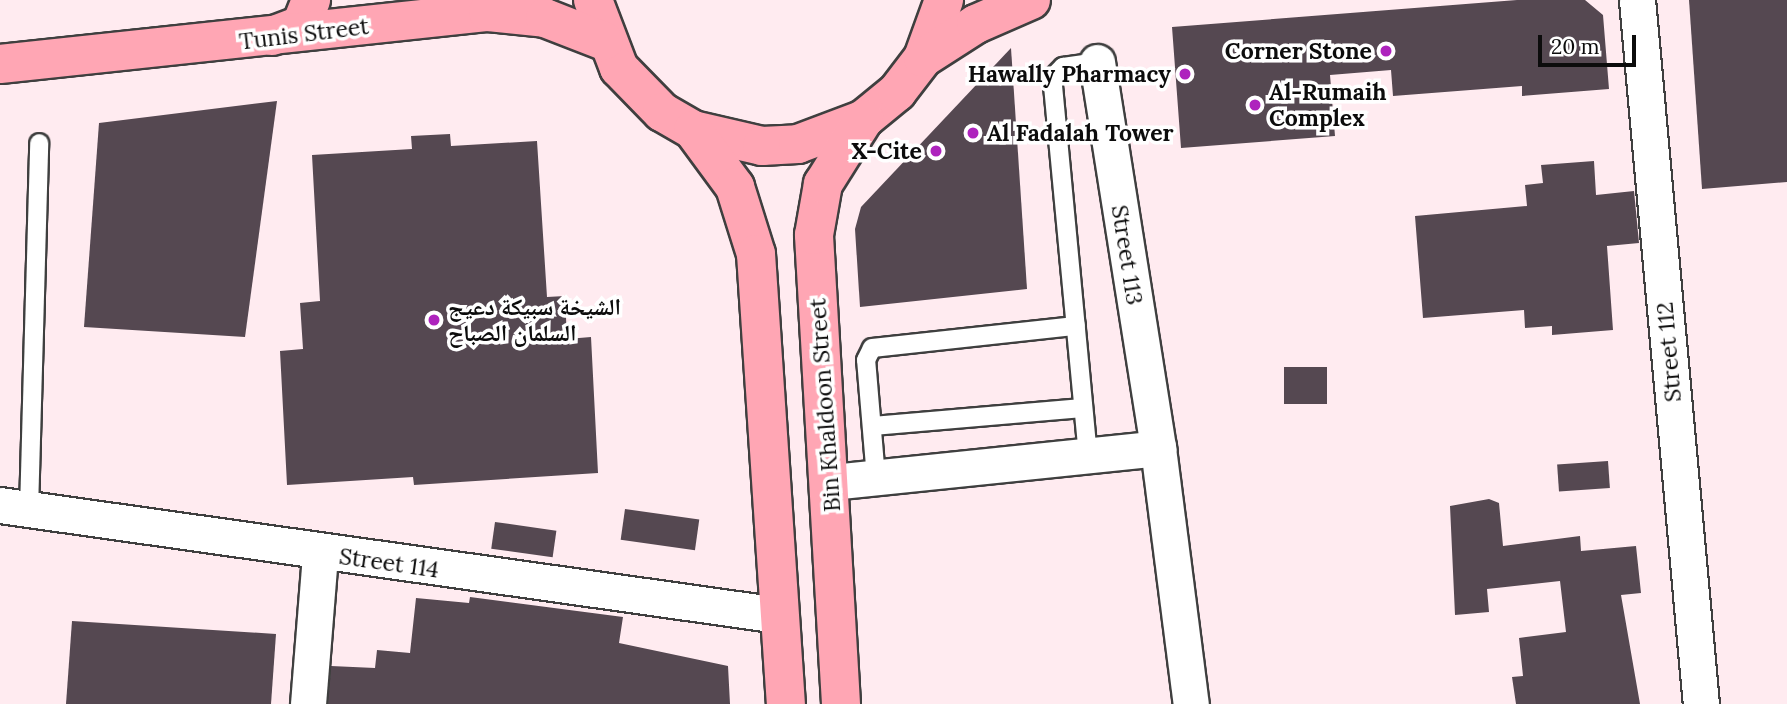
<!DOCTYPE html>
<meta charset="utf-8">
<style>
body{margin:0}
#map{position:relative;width:1787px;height:704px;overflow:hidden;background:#ffebf0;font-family:Lora,"Noto Naskh Arabic",serif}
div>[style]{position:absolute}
.building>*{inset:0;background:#554851;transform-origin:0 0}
.roads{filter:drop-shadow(2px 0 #3f3f3f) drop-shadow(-2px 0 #3f3f3f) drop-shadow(0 2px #3f3f3f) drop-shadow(0 -2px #3f3f3f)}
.lane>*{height:18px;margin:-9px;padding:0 9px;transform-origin:9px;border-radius:9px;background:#fff}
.street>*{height:35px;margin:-17.5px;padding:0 17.5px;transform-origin:17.5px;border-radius:17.5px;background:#fff}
.secondary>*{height:38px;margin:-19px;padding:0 19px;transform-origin:19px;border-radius:19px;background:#ffa6b4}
.dots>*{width:19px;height:19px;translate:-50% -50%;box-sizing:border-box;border:4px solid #fff;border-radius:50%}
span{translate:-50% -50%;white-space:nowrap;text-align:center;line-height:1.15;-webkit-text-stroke:7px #fff;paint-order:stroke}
.street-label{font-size:23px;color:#0c0c0c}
.poi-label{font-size:23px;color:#0c0c0c;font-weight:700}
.right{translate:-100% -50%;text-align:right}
.left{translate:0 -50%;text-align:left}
.scale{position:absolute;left:1538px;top:35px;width:98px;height:32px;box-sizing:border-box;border:4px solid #0c0c0c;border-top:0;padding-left:9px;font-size:21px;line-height:24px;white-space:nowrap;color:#0c0c0c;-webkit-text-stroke:5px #fff;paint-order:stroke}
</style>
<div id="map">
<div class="building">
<div style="clip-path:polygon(1517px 0,1585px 0,1603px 15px,1609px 89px,1522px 96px,1522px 86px,1393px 96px,1391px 70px,1330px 75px,1335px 136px,1181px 148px,1172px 27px)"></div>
<div style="clip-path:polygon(1689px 0,1787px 0,1787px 182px,1702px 189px)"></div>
<div style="clip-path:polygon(1011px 48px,1027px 289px,860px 307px,855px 229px,861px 207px)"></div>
<div style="clip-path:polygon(277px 101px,245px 337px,84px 327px,99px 123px)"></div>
<div style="clip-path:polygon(450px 134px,451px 146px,537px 141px,547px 297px,565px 296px,567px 339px,591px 337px,598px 473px,414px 485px,413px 477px,287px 485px,280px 351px,303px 349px,300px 303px,320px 301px,312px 155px,412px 149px,411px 136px)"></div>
<div style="clip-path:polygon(1594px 161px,1596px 195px,1634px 191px,1639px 243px,1607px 246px,1613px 330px,1552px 335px,1552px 326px,1525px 328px,1524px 310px,1423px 318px,1415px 216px,1527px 206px,1525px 185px,1543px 183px,1541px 165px)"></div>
<div style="left:1284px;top:367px;width:43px;height:37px"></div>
<div style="left:1608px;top:461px;width:27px;height:51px;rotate:86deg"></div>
<div style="clip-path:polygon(1489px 499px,1499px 503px,1503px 546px,1580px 536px,1581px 551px,1636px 546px,1641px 593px,1621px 595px,1640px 704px,1516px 704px,1512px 677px,1523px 676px,1519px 638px,1566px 632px,1560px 581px,1487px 589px,1489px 612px,1455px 615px,1450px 506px)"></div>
<div style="left:625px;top:509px;width:75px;height:31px;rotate:8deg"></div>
<div style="left:495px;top:522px;width:62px;height:27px;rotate:8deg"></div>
<div style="clip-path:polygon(470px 597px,623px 617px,619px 643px,728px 666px,730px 704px,328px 704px,331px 666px,375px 668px,377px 650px,410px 653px,416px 598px,469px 603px)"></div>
<div style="clip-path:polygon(72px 621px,276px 634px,271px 704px,66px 704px)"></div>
</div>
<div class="roads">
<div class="lane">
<div style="left:873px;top:426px;width:210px;rotate:-4.9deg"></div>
<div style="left:1088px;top:456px;width:380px;rotate:-95.4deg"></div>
<div style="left:1052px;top:78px;width:16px;rotate:-45deg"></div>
<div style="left:1063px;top:67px;width:34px;rotate:-8deg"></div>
<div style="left:876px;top:478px;width:118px;rotate:-94.8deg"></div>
<div style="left:866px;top:360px;width:13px;rotate:-63deg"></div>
<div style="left:872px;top:348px;width:205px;rotate:-6.2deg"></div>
<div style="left:29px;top:510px;width:367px;rotate:-88.4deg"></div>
</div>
<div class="street">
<div style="left:1637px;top:0;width:707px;rotate:84.81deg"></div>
<div style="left:1097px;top:62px;width:391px;rotate:81deg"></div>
<div style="left:1158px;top:448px;width:258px;rotate:82.7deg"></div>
<div style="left:831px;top:482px;width:329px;rotate:-5.9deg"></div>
<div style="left:0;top:505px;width:787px;rotate:8.04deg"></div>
<div style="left:308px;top:704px;width:150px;rotate:-85.4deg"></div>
</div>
<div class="secondary">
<div style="left:593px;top:0;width:73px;rotate:69.1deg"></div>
<div style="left:619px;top:68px;width:62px;rotate:45.7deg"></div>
<div style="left:662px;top:112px;width:36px;rotate:30deg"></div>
<div style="left:693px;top:130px;width:71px;rotate:13.1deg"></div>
<div style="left:762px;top:146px;width:36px;rotate:-3deg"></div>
<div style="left:798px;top:144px;width:71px;rotate:-20.7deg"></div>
<div style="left:864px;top:119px;width:43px;rotate:-39.3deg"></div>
<div style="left:897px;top:92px;width:43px;rotate:-52.6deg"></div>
<div style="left:923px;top:58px;width:62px;rotate:-70.1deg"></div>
<div style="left:272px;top:36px;width:31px;rotate:-21deg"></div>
<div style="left:301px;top:25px;width:27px;rotate:-68deg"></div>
<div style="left:923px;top:58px;width:63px;rotate:-32.7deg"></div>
<div style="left:976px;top:24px;width:60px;rotate:-23.6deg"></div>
<div style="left:0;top:64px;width:491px;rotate:-6.1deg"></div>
<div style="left:488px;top:12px;width:57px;rotate:6deg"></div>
<div style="left:545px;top:18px;width:63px;rotate:21.3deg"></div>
<div style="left:693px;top:130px;width:71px;rotate:53.6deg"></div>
<div style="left:735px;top:187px;width:70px;rotate:72.6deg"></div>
<div style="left:756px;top:254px;width:451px;rotate:86.2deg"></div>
<div style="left:841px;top:704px;width:470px;rotate:-93.3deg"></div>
<div style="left:814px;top:235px;width:52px;rotate:-80deg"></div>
<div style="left:823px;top:184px;width:77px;rotate:-57.8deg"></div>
</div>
</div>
<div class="dots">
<div style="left:1386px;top:51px;background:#ae23bd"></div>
<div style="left:1185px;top:74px;background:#ae23bd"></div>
<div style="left:1255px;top:105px;background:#ae23bd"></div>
<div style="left:973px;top:133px;background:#ae23bd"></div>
<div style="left:936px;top:151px;background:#ae23bd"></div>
<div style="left:434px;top:320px;background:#ae23bd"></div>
</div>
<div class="street-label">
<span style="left:304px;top:34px;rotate:-7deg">Tunis Street</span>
<span style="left:1127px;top:255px;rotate:81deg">Street 113</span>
<span style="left:1669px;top:352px;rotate:-95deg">Street 112</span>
<span style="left:825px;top:405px;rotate:-94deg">Bin Khaldoon Street</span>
<span style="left:389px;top:563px;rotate:8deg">Street 114</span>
</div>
<div class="poi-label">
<span class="right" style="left:1372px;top:51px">Corner Stone</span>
<span class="right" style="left:1171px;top:74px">Hawally Pharmacy</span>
<span class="left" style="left:1269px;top:105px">Al-Rumaih<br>Complex</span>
<span class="left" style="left:987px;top:133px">Al Fadalah Tower</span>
<span class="right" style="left:922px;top:151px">X-Cite</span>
<span class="left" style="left:448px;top:320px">الشيخة سبيكة دعيج<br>السلمان الصباح</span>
</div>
<div class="scale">20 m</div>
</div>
